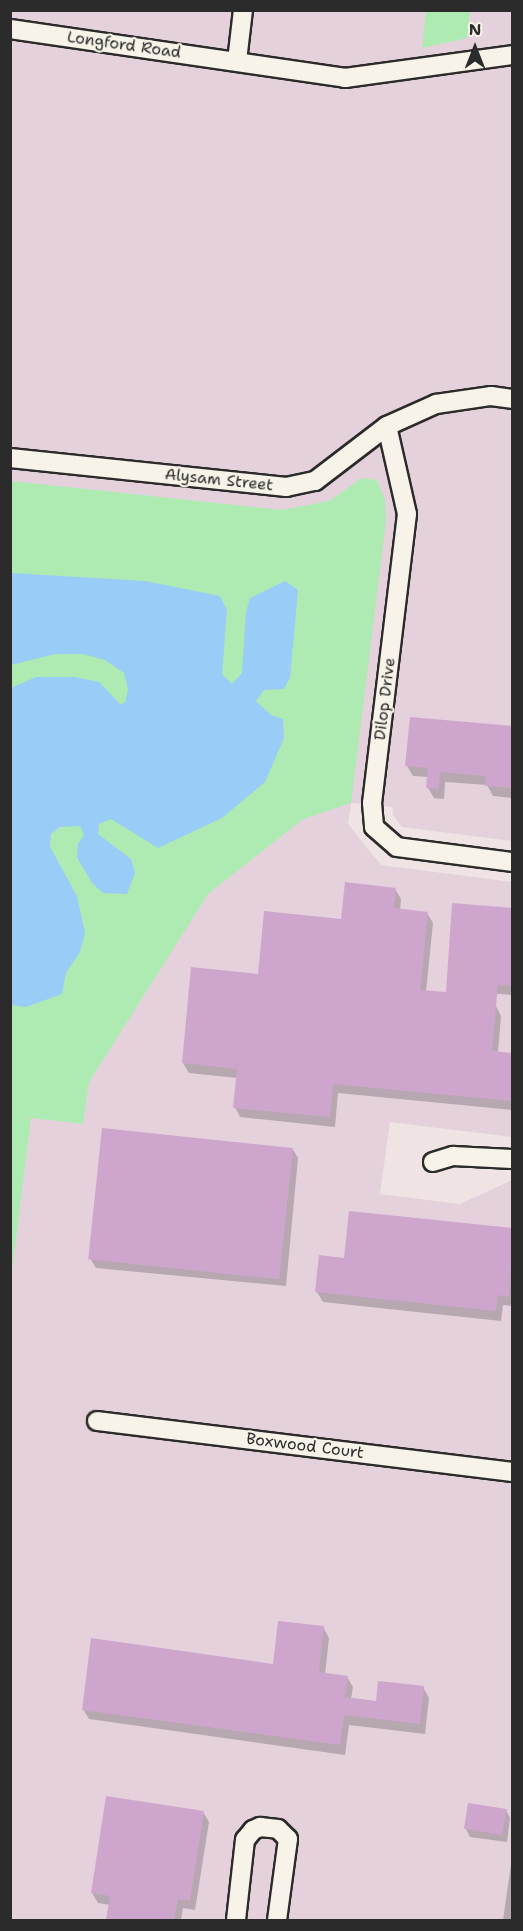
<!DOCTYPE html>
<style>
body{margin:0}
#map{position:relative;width:523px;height:1931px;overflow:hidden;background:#efe4e3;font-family:"Shantell Sans",sans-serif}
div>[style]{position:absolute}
.built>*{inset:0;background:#e5d1dc}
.green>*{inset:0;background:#adebb3}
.water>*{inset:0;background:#99ccf6}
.shadow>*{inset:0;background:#0003}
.building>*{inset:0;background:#cea6cd;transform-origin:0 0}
.roads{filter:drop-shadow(2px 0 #2b2b2b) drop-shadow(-2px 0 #2b2b2b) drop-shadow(0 2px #2b2b2b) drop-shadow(0 -2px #2b2b2b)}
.minor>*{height:18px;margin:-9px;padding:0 9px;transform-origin:9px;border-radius:9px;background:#f7f3e8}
span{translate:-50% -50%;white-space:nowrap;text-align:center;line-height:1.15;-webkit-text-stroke:4.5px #f7f3e8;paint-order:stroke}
.street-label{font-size:16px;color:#2b2b2b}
.frame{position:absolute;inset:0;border:12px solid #2b2b2b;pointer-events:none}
.north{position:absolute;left:445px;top:18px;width:60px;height:60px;-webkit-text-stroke:4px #f7f3e8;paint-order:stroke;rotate:0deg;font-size:16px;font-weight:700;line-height:24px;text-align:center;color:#2b2b2b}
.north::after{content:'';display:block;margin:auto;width:21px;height:27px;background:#2b2b2b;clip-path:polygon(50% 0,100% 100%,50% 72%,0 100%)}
</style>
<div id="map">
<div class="built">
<div style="clip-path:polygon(11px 11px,512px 11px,512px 841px,402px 827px,393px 815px,393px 807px,351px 803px,348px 824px,381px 865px,512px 882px,512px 1137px,390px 1122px,380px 1194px,460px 1204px,512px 1180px,512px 1920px,11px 1920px)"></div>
</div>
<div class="green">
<div style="clip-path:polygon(426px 11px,470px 11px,467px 38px,422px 48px)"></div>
<div style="clip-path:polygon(362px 478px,377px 480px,385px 500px,386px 521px,351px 803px,303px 819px,208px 894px,89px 1082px,83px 1124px,31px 1118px,11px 1279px,11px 481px,282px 510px,329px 501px)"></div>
</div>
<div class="water">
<div style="clip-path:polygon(11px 573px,145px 581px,220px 596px,227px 610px,222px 674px,232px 684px,242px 673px,246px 612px,250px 598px,285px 581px,298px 590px,290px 678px,284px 689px,264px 690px,256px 701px,271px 715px,283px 719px,284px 738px,265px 782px,222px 818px,158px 848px,111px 819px,99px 824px,98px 834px,131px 859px,135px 873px,127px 894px,103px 893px,92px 883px,77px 857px,78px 844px,84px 835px,80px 826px,60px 827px,51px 834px,50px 847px,77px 896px,85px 933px,80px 952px,66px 973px,62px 994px,26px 1007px,10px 1005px,11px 688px,36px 677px,75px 677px,99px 682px,120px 704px,125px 703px,128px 689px,124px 673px,105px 660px,83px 654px,55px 654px,11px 665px)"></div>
</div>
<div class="shadow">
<div style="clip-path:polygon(512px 727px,512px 798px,493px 796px,487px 785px,445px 782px,444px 799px,434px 798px,428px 788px,429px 777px,413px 776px,407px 766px)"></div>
<div style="clip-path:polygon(395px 889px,401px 899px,400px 911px,427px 913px,433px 923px,426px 992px,447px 994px,512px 910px,512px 995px,472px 992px,496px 1006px,501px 1016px,498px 1053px,512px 1054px,512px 1110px,338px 1093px,335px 1127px,240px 1117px,235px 1107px,237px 1078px,189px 1073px,183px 1063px,259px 975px)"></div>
<div style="clip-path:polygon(292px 1148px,298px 1158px,286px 1286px,96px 1268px,90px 1258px)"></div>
<div style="clip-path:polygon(512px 1230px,512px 1306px,503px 1305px,501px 1321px,323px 1302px,317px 1292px,345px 1260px)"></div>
<div style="clip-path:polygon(323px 1627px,329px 1638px,325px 1675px,347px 1677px,353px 1687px,351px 1699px,377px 1702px,423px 1687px,429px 1698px,425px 1734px,349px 1725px,345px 1755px,89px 1719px,83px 1709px,274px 1665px)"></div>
<div style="clip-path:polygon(506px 1810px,510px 1818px,507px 1842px,470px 1837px,466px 1829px)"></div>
<div style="clip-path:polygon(203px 1812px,209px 1822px,195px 1910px,183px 1908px,181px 1920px,107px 1920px,110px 1905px,98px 1903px,92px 1893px)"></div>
<div style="clip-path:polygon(512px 1857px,512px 1920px,503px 1920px)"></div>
</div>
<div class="building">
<div style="clip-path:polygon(410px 717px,513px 726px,513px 788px,485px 786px,486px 776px,440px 772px,439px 789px,426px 788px,428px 768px,405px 766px)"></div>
<div style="clip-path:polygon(345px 882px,396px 888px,394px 908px,428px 912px,420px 990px,446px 992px,452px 903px,513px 908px,513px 986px,498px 985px,492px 1051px,513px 1053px,513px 1101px,333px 1084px,330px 1117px,233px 1108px,237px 1069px,182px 1063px,191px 967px,258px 974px,264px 911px,341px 919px)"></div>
<div style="left:102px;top:1128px;width:192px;height:132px;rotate:6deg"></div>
<div style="clip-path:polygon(349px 1211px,513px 1228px,509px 1297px,498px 1295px,496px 1311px,315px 1292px,319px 1255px,344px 1258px)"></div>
<div style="clip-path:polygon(278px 1621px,324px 1626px,319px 1672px,348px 1676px,345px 1697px,376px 1701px,378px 1681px,424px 1686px,420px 1724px,344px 1715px,340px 1745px,82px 1710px,91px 1638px,273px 1664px)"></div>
<div style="clip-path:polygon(106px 1796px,204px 1811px,190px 1901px,178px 1899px,174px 1920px,106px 1920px,110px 1896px,91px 1893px)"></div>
<div style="left:468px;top:1803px;width:39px;height:26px;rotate:9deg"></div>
</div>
<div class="roads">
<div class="minor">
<div style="left:10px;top:29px;width:339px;rotate:8.3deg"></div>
<div style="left:345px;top:78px;width:169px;rotate:-7.8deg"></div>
<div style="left:237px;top:61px;width:51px;rotate:-83.3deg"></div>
<div style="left:387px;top:426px;width:90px;rotate:77.2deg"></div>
<div style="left:407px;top:514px;width:291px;rotate:96.9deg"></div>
<div style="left:372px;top:803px;width:24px;rotate:85deg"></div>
<div style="left:374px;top:827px;width:30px;rotate:41deg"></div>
<div style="left:397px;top:847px;width:116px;rotate:7.4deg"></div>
<div style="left:10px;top:458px;width:278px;rotate:6deg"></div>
<div style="left:286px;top:487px;width:30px;rotate:-12deg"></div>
<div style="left:315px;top:481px;width:91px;rotate:-37.4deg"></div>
<div style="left:387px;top:426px;width:54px;rotate:-24.2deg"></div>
<div style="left:436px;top:404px;width:56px;rotate:-8.3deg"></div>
<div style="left:491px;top:396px;width:21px;rotate:8deg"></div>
<div style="left:433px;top:1162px;width:21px;rotate:-17deg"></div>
<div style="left:453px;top:1156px;width:59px;rotate:2.9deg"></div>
<div style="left:97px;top:1421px;width:418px;rotate:7deg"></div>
<div style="left:236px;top:1920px;width:81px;rotate:-83.6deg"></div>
<div style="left:245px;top:1840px;width:13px;rotate:-51deg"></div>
<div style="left:253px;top:1830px;width:8px;rotate:-23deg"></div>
<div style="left:260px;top:1827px;width:18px;rotate:6deg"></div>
<div style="left:278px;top:1829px;width:14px;rotate:45deg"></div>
<div style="left:288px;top:1839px;width:82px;rotate:97.7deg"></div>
</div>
</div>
<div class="street-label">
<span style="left:124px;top:45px;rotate:8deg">Longford Road</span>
<span style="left:219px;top:480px;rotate:6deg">Alysam Street</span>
<span style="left:385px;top:699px;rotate:-83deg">Dilop Drive</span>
<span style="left:305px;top:1446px;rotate:7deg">Boxwood Court</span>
</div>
<div class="frame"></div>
<div class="north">N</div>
</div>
